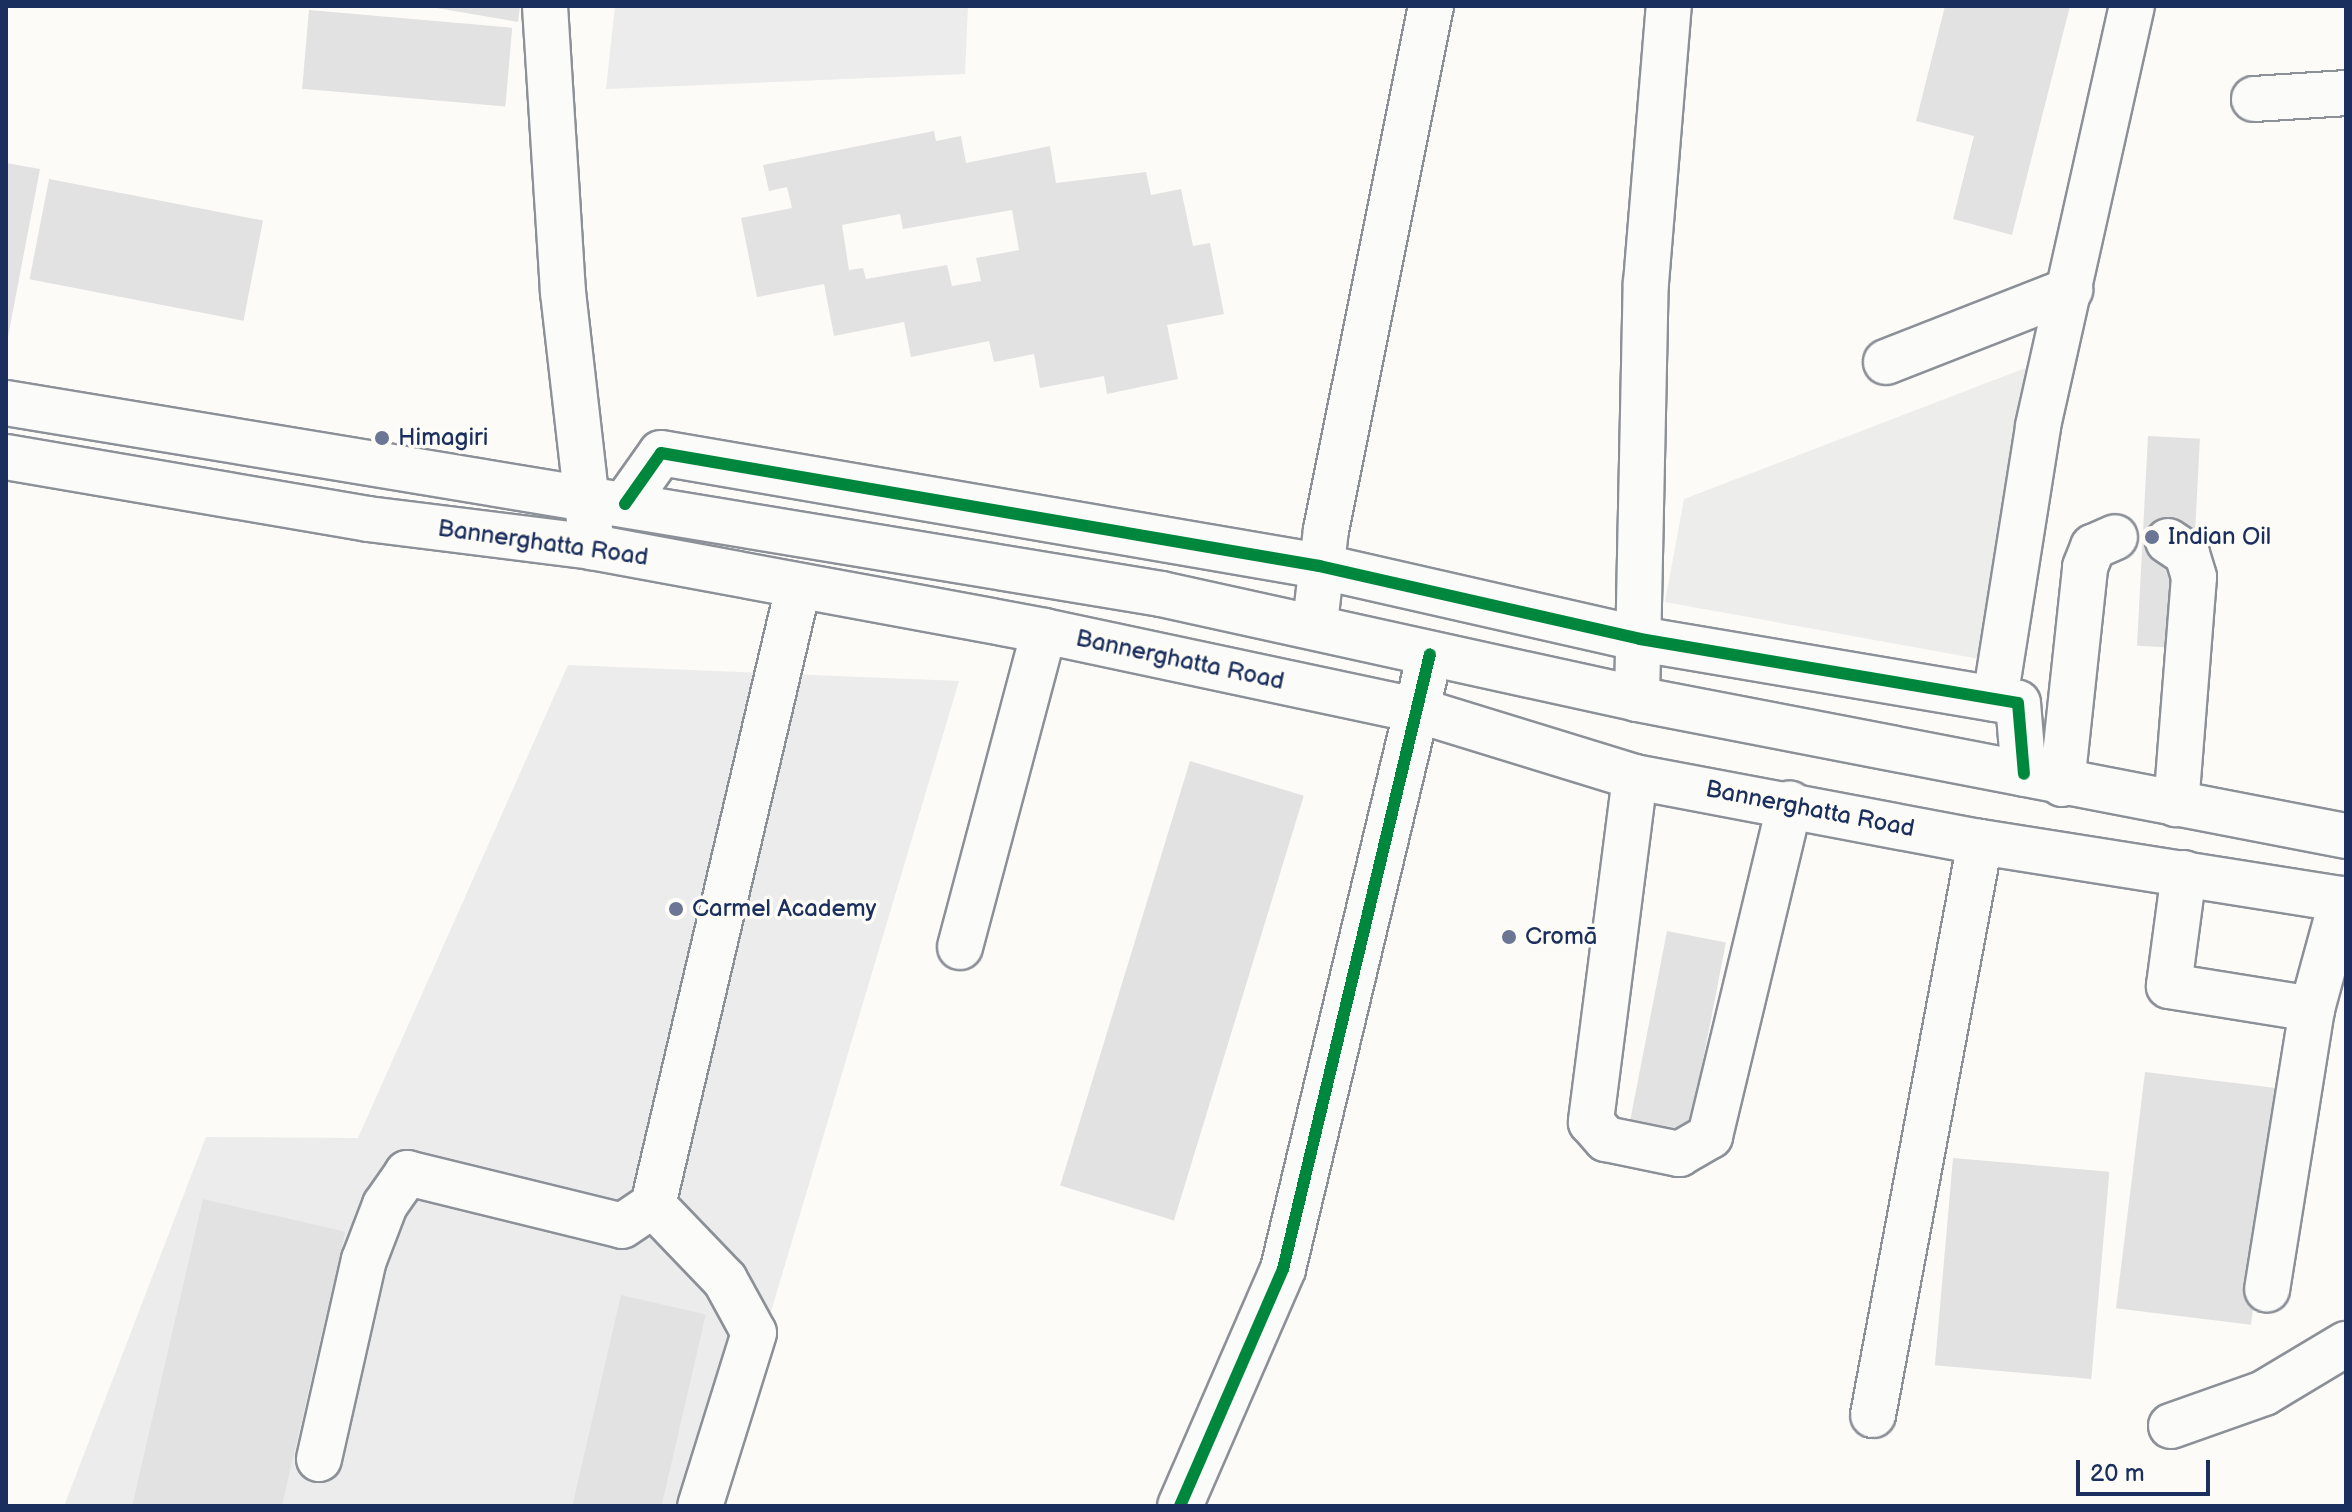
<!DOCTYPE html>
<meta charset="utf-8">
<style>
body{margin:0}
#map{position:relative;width:2352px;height:1512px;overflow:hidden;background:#fcfbf8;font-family:"Balsamiq Sans",sans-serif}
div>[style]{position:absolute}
.built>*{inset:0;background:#ebeceb}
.green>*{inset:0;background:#ededec}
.building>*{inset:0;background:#e2e2e2;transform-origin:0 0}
.roads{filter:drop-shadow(2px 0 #8c9097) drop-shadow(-2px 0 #8c9097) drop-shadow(0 2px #8c9097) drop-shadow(0 -2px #8c9097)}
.minor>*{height:44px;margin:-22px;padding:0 22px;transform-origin:22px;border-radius:22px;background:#fbfbf9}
.major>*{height:44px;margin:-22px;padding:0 22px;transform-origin:22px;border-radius:22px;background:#fbfbf9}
.cycleway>*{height:12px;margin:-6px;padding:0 6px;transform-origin:6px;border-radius:6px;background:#00873e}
.dots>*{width:22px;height:22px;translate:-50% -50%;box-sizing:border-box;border:4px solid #fdfcf7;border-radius:50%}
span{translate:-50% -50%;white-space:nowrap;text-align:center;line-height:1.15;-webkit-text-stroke:7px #fdfcf7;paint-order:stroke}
.poi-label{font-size:24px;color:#1b2f5e}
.left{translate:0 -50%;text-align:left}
.street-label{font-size:24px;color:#1b2f5e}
.frame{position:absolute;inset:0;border:8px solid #1b2f5e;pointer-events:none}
.scale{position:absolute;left:2076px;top:1460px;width:134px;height:36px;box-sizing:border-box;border:4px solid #1b2f5e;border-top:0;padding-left:10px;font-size:24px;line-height:28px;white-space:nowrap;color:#1b2f5e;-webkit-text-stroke:6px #fdfcf7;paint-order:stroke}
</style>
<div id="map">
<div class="built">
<div style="clip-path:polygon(615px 6px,968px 6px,965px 74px,606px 89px)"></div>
<div style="clip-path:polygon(568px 665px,959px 681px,713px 1506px,64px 1506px,206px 1137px,358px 1138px)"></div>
</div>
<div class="green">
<div style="clip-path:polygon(2036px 364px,1985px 660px,1665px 602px,1684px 499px)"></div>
</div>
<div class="building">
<div style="clip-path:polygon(425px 6px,520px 6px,518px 22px)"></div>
<div style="clip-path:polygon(1945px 6px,2070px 6px,2012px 235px,1953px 219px,1974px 136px,1916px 121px)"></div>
<div style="left:309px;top:10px;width:204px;height:79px;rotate:5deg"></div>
<div style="clip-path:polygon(evenodd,934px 131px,936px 141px,961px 136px,966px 163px,1050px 146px,1056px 183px,1146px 172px,1151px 195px,1181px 189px,1193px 246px,1210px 243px,1224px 314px,1167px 325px,1178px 379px,1107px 394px,1104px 376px,1040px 388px,1034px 354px,994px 362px,989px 341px,911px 357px,904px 322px,834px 336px,824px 284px,757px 297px,741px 218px,792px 208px,787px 187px,769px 191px,763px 165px,934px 131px,1012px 210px,1019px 250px,976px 258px,981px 281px,952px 286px,947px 265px,866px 279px,863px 268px,849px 270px,842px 225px,900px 214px,903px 229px,1012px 210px)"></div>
<div style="clip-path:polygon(6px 163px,40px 169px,7px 342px,6px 342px)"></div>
<div style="left:49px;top:179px;width:218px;height:102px;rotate:11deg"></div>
<div style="left:2148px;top:436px;width:52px;height:210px;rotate:3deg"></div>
<div style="left:1190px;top:761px;width:119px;height:444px;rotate:17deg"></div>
<div style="left:1667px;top:931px;width:60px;height:207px;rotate:11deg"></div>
<div style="left:2145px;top:1072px;width:136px;height:238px;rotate:7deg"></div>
<div style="left:1953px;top:1158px;width:157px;height:208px;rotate:5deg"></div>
<div style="left:203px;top:1199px;width:146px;height:315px;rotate:13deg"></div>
<div style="left:621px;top:1295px;width:87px;height:216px;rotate:13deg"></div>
</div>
<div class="roads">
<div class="minor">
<div style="left:545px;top:6px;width:287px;rotate:86.4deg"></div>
<div style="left:563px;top:292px;width:257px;rotate:83.5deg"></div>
<div style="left:2254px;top:99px;width:92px;rotate:-3.7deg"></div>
<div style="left:1886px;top:362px;width:198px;rotate:-21.4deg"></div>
<div style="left:625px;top:504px;width:62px;rotate:-54.8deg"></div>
<div style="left:661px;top:453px;width:668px;rotate:9.74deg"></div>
<div style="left:1319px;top:566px;width:329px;rotate:12.8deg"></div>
<div style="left:1640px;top:639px;width:383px;rotate:9.6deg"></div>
<div style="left:2018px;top:703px;width:71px;rotate:85.2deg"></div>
<div style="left:2168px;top:541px;width:23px;rotate:34deg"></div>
<div style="left:2187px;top:554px;width:24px;rotate:73deg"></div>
<div style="left:2194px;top:577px;width:228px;rotate:94.5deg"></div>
<div style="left:1315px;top:623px;width:94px;rotate:-83.3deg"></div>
<div style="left:1326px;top:530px;width:534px;rotate:-78.67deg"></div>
<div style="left:1637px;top:699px;width:416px;rotate:-88.8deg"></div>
<div style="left:1646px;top:283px;width:278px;rotate:-85.3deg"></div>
<div style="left:1995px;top:699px;width:276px;rotate:-81deg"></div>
<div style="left:2038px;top:426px;width:430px;rotate:-77.4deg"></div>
<div style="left:1635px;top:777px;width:348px;rotate:97.3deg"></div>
<div style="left:1591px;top:1122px;width:23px;rotate:49deg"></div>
<div style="left:1606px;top:1139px;width:75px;rotate:11.6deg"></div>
<div style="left:1679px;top:1154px;width:36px;rotate:-30deg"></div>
<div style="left:1710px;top:1136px;width:342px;rotate:-76.5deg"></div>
<div style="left:2062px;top:784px;width:218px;rotate:-83.9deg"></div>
<div style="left:2085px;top:567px;width:22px;rotate:-68deg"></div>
<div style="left:2093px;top:547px;width:24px;rotate:-24deg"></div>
<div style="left:2184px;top:873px;width:114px;rotate:97.6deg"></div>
<div style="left:2169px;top:986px;width:145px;rotate:9.1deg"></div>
<div style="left:2312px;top:1009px;width:284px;rotate:99.1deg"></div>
<div style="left:960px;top:947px;width:327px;rotate:-75.1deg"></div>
<div style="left:2312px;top:1009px;width:114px;rotate:-74.7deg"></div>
<div style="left:653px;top:1205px;width:104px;rotate:46.2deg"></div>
<div style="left:725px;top:1280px;width:60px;rotate:61.3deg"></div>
<div style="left:754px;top:1333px;width:181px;rotate:107.3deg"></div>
<div style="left:1873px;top:1415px;width:583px;rotate:-79.42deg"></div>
<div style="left:2171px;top:1426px;width:99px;rotate:-19.5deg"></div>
<div style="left:2264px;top:1393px;width:96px;rotate:-30.9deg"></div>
<div style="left:319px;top:1459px;width:204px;rotate:-77.3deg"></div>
<div style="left:364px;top:1260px;width:59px;rotate:-69.1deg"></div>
<div style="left:385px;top:1205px;width:39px;rotate:-55deg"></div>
<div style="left:407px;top:1173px;width:221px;rotate:13.8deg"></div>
<div style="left:622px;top:1226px;width:37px;rotate:-34deg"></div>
<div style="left:653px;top:1205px;width:634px;rotate:-76.78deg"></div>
<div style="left:1180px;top:1506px;width:258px;rotate:-66.5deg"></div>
<div style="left:1283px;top:1269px;width:632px;rotate:-76.56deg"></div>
</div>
<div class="major">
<div style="left:6px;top:403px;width:1171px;rotate:9.39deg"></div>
<div style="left:1161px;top:594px;width:487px;rotate:12.4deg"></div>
<div style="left:1637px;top:699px;width:722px;rotate:10.94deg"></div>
<div style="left:6px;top:457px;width:367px;rotate:9.7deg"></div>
<div style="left:368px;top:519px;width:226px;rotate:7.1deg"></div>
<div style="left:592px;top:547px;width:460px;rotate:10.5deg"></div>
<div style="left:1044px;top:631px;width:381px;rotate:12deg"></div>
<div style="left:1417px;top:710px;width:228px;rotate:17.1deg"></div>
<div style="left:1635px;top:777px;width:351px;rotate:10.7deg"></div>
<div style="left:1980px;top:842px;width:371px;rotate:9deg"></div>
</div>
</div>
<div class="cycleway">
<div style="left:625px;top:504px;width:62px;rotate:-54.8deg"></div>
<div style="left:661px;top:453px;width:668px;rotate:9.74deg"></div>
<div style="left:1319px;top:566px;width:329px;rotate:12.8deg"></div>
<div style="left:1640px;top:639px;width:383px;rotate:9.6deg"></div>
<div style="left:2018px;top:703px;width:71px;rotate:85.2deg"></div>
<div style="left:1180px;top:1506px;width:258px;rotate:-66.5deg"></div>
<div style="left:1283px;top:1269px;width:632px;rotate:-76.56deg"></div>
</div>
<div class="dots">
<div style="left:382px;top:438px;background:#6a7694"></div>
<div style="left:2152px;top:537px;background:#6a7694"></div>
<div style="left:676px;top:909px;background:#6a7694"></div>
<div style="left:1509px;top:937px;background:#6a7694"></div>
</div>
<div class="poi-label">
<span class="left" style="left:398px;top:438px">Himagiri</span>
<span class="left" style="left:2168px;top:537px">Indian Oil</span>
<span class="left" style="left:692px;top:909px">Carmel Academy</span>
<span class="left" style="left:1525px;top:937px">Cromā</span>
</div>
<div class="street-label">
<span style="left:543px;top:543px;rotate:8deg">Bannerghatta Road</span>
<span style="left:1180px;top:660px;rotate:12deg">Bannerghatta Road</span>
<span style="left:1810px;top:809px;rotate:11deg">Bannerghatta Road</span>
</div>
<div class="frame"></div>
<div class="scale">20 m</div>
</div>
